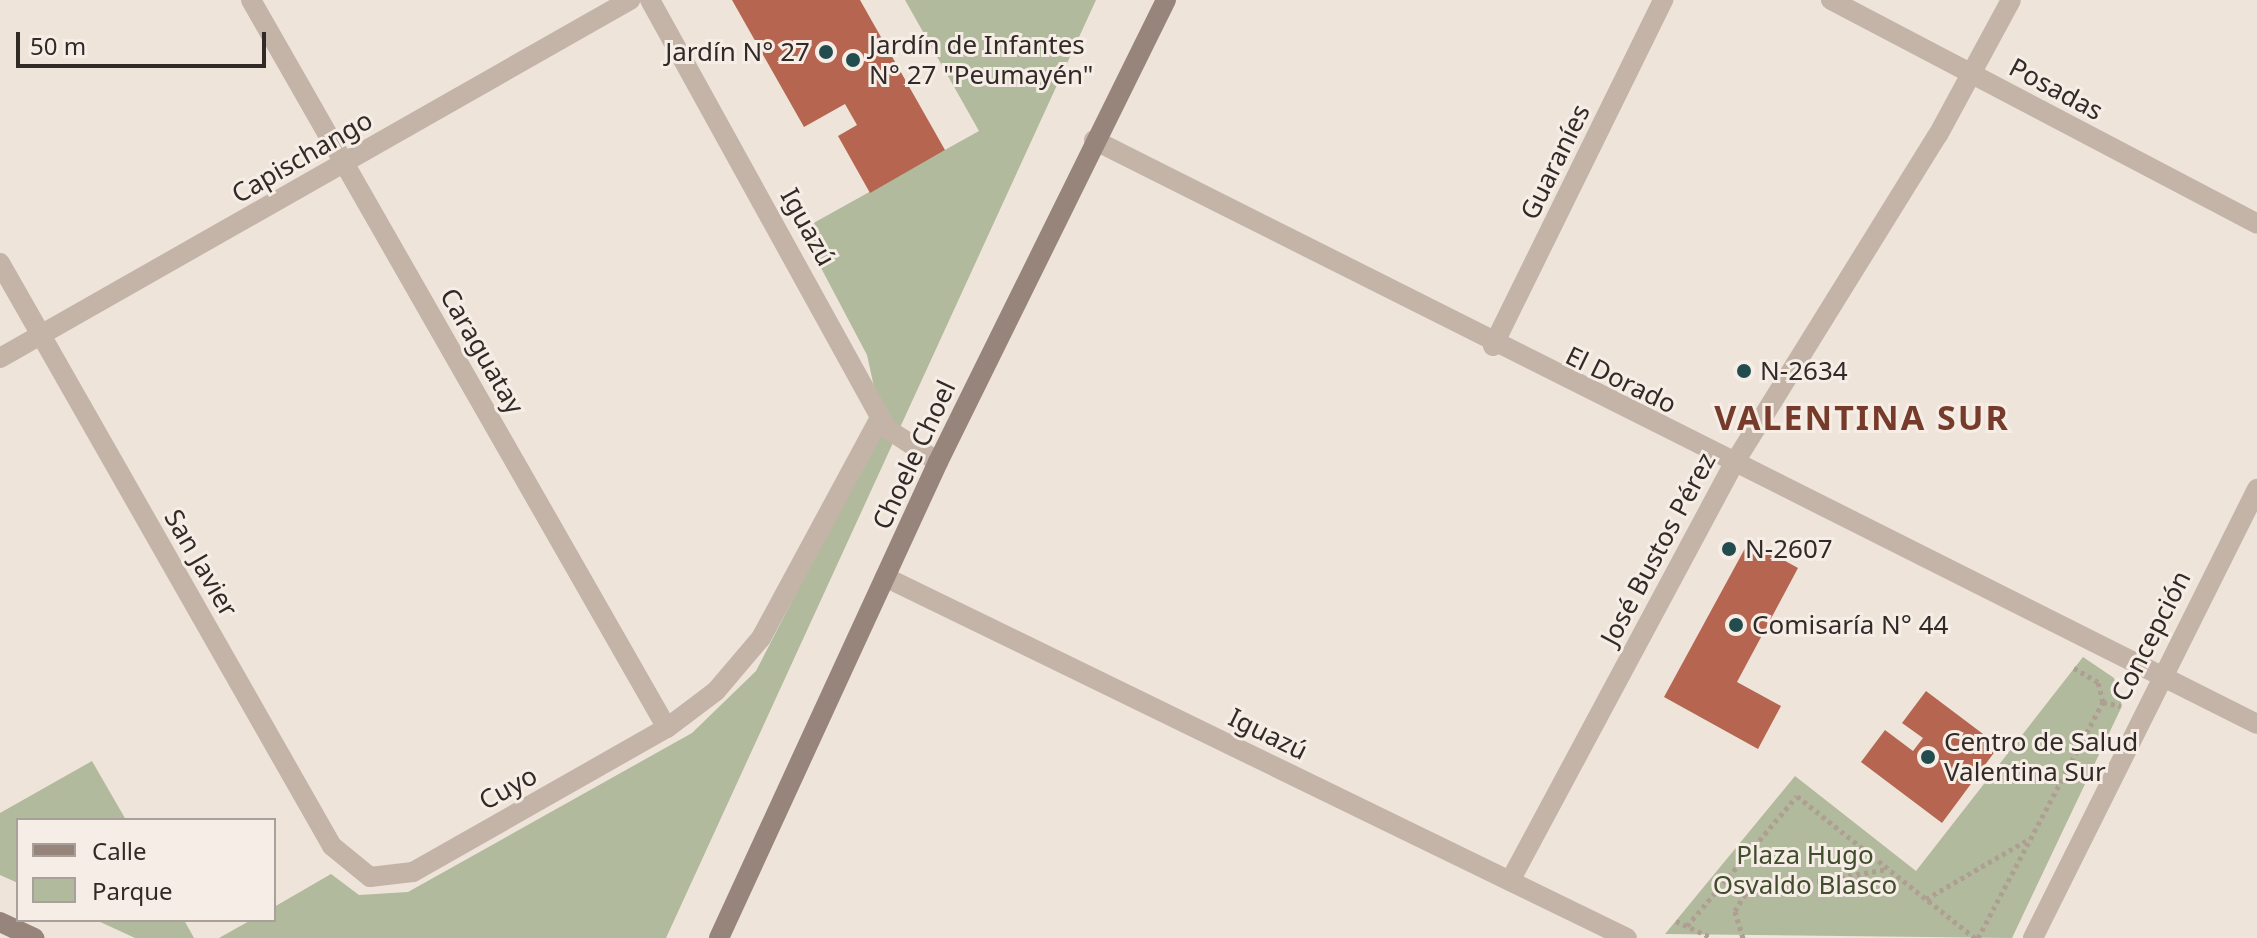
<!DOCTYPE html>
<meta charset="utf-8">
<style>
body{margin:0}
#map{position:relative;width:2257px;height:938px;overflow:hidden;background:#eee4da;font-family:"Noto Sans",sans-serif}
div>[style]{position:absolute}
.green>*{inset:0;background:#b1ba9c}
.building>*{inset:0;background:#b66650}
.path>*{height:5px;margin-top:-2.5px;transform-origin:0;background:repeating-linear-gradient(90deg,#af9e92 0 4px,transparent 0 8px)}
.street>*{height:20px;margin:-10px;padding:0 10px;transform-origin:10px;border-radius:10px;background:#c4b4a8}
.secondary>*{height:20px;margin:-10px;padding:0 10px;transform-origin:10px;border-radius:10px;background:#97847a}
.dots>*{width:22px;height:22px;translate:-50% -50%;box-sizing:border-box;border:4px solid #f6eee6;border-radius:50%}
span{translate:-50% -50%;white-space:nowrap;text-align:center;line-height:1.15;-webkit-text-stroke:6px #f6eee6;paint-order:stroke}
.poi-label{font-size:26px;color:#322a27}
.left{translate:0 -50%;text-align:left}
.right{translate:-100% -50%;text-align:right}
.street-label{font-size:26px;color:#322a27}
.park-label{font-size:26px;color:#424d2e}
.district-label{font-size:34px;color:#763b2a;font-weight:700;letter-spacing:2px}
.legend{position:absolute;left:16px;top:818px;width:260px;height:104px;box-sizing:border-box;background:#f6eee6;border:2px solid #a8a09a;margin:0;padding:10px 14px;list-style:none;font-size:24px;color:#322a27}
.legend li{display:flex;align-items:center;gap:16px;height:40px}
.legend b{width:40px;border:2px solid #a8a09a}
.scale{position:absolute;left:16px;top:32px;width:250px;height:36px;box-sizing:border-box;border:4px solid #322a27;border-top:0;padding-left:10px;font-size:24px;line-height:28px;white-space:nowrap;color:#322a27;-webkit-text-stroke:6px #f6eee6;paint-order:stroke}
</style>
<div id="map">
<div class="green">
<div style="clip-path:polygon(905px 0,1096px 0,666px 938px,219px 938px,251px 920px,274px 920px,274px 907px,331px 874px,359px 895px,408px 892px,692px 733px,756px 671px,869px 452px,874px 387px,867px 355px,801px 230px,979px 131px)"></div>
<div style="clip-path:polygon(2083px 657px,2114px 678px,2122px 706px,2012px 938px,1665px 934px,1795px 776px,1916px 871px)"></div>
<div style="clip-path:polygon(92px 761px,126px 820px,18px 820px,18px 883px,0 875px,0 813px)"></div>
<div style="clip-path:polygon(96px 920px,184px 920px,194px 938px,135px 938px)"></div>
</div>
<div class="building">
<div style="clip-path:polygon(732px 0,860px 0,945px 150px,870px 193px,838px 136px,857px 125px,845px 104px,804px 127px)"></div>
<div style="clip-path:polygon(1749px 541px,1798px 568px,1737px 682px,1781px 706px,1758px 749px,1664px 697px)"></div>
<div style="clip-path:polygon(1926px 691px,1999px 746px,1942px 823px,1861px 762px,1885px 730px,1913px 751px,1923px 738px,1902px 723px)"></div>
</div>
<div class="path">
<div style="left:2103px;top:702px;width:18px;rotate:13deg"></div>
<div style="left:1926px;top:899px;width:119px;rotate:-30.2deg"></div>
<div style="left:1676px;top:921px;width:40px;rotate:25deg"></div>
<div style="left:1687px;top:926px;width:170px;rotate:-49.8deg"></div>
<div style="left:1797px;top:796px;width:228px;rotate:38.6deg"></div>
<div style="left:1743px;top:938px;width:28px;rotate:-107deg"></div>
<div style="left:1735px;top:911px;width:21px;rotate:-59deg"></div>
<div style="left:1746px;top:893px;width:144px;rotate:-9.6deg"></div>
<div style="left:1978px;top:938px;width:267px;rotate:-62.1deg"></div>
<div style="left:2103px;top:702px;width:21px;rotate:-104deg"></div>
<div style="left:2098px;top:682px;width:28px;rotate:-150deg"></div>
</div>
<div class="street">
<div style="left:251px;top:0;width:838px;rotate:60.26deg"></div>
<div style="left:650px;top:0;width:489px;rotate:61.1deg"></div>
<div style="left:886px;top:428px;width:62px;rotate:33.2deg"></div>
<div style="left:1831px;top:0;width:481px;rotate:27.7deg"></div>
<div style="left:1094px;top:140px;width:1301px;rotate:26.66deg"></div>
<div style="left:0;top:263px;width:671px;rotate:60.34deg"></div>
<div style="left:332px;top:846px;width:49px;rotate:39.2deg"></div>
<div style="left:370px;top:877px;width:43px;rotate:-6.6deg"></div>
<div style="left:413px;top:872px;width:292px;rotate:-29.6deg"></div>
<div style="left:667px;top:728px;width:61px;rotate:-37.1deg"></div>
<div style="left:716px;top:691px;width:70px;rotate:-49.7deg"></div>
<div style="left:761px;top:638px;width:250px;rotate:-61.6deg"></div>
<div style="left:1493px;top:346px;width:386px;rotate:-63.8deg"></div>
<div style="left:0;top:358px;width:725px;rotate:-29.61deg"></div>
<div style="left:885px;top:577px;width:825px;rotate:25.94deg"></div>
<div style="left:1510px;top:881px;width:472px;rotate:-61.8deg"></div>
<div style="left:1733px;top:465px;width:388px;rotate:-58.2deg"></div>
<div style="left:1938px;top:135px;width:153px;rotate:-61.6deg"></div>
<div style="left:2033px;top:938px;width:502px;rotate:-63.49deg"></div>
</div>
<div class="secondary">
<div style="left:0;top:922px;width:38px;rotate:25deg"></div>
<div style="left:719px;top:938px;width:524px;rotate:-65.29deg"></div>
<div style="left:938px;top:462px;width:515px;rotate:-63.73deg"></div>
</div>
<div class="dots">
<div style="left:826px;top:52px;background:#224c4e"></div>
<div style="left:853px;top:60px;background:#224c4e"></div>
<div style="left:1744px;top:371px;background:#224c4e"></div>
<div style="left:1729px;top:549px;background:#224c4e"></div>
<div style="left:1736px;top:625px;background:#224c4e"></div>
<div style="left:1928px;top:757px;background:#224c4e"></div>
</div>
<div class="poi-label">
<span class="left" style="left:869px;top:60px">Jardín de Infantes<br>N° 27 "Peumayén"</span>
<span class="right" style="left:810px;top:52px">Jardín N° 27</span>
<span class="left" style="left:1760px;top:371px">N-2634</span>
<span class="left" style="left:1745px;top:549px">N-2607</span>
<span class="left" style="left:1752px;top:625px">Comisaría N° 44</span>
<span class="left" style="left:1944px;top:757px">Centro de Salud<br>Valentina Sur</span>
</div>
<div class="street-label">
<span style="left:2056px;top:89px;rotate:28deg">Posadas</span>
<span style="left:302px;top:157px;rotate:-30deg">Capischango</span>
<span style="left:1555px;top:162px;rotate:-64deg">Guaraníes</span>
<span style="left:808px;top:227px;rotate:61deg">Iguazú</span>
<span style="left:482px;top:351px;rotate:60deg">Caraguatay</span>
<span style="left:1621px;top:380px;rotate:26deg">El Dorado</span>
<span style="left:914px;top:455px;rotate:-65deg">Choele Choel</span>
<span style="left:1658px;top:549px;rotate:-62deg">José Bustos Pérez</span>
<span style="left:201px;top:563px;rotate:60deg">San Javier</span>
<span style="left:2151px;top:636px;rotate:-63deg">Concepción</span>
<span style="left:1268px;top:734px;rotate:26deg">Iguazú</span>
<span style="left:508px;top:788px;rotate:-29deg">Cuyo</span>
</div>
<div class="park-label">
<span style="left:1805px;top:870px">Plaza Hugo<br>Osvaldo Blasco</span>
</div>
<div class="district-label">
<span style="left:1862px;top:418px">VALENTINA SUR</span>
</div>
<ul class="legend">
<li><b style="height:10px;background:#97847a"></b>Calle</li>
<li><b style="height:22px;background:#b1ba9c"></b>Parque</li>
</ul>
<div class="scale">50 m</div>
</div>
